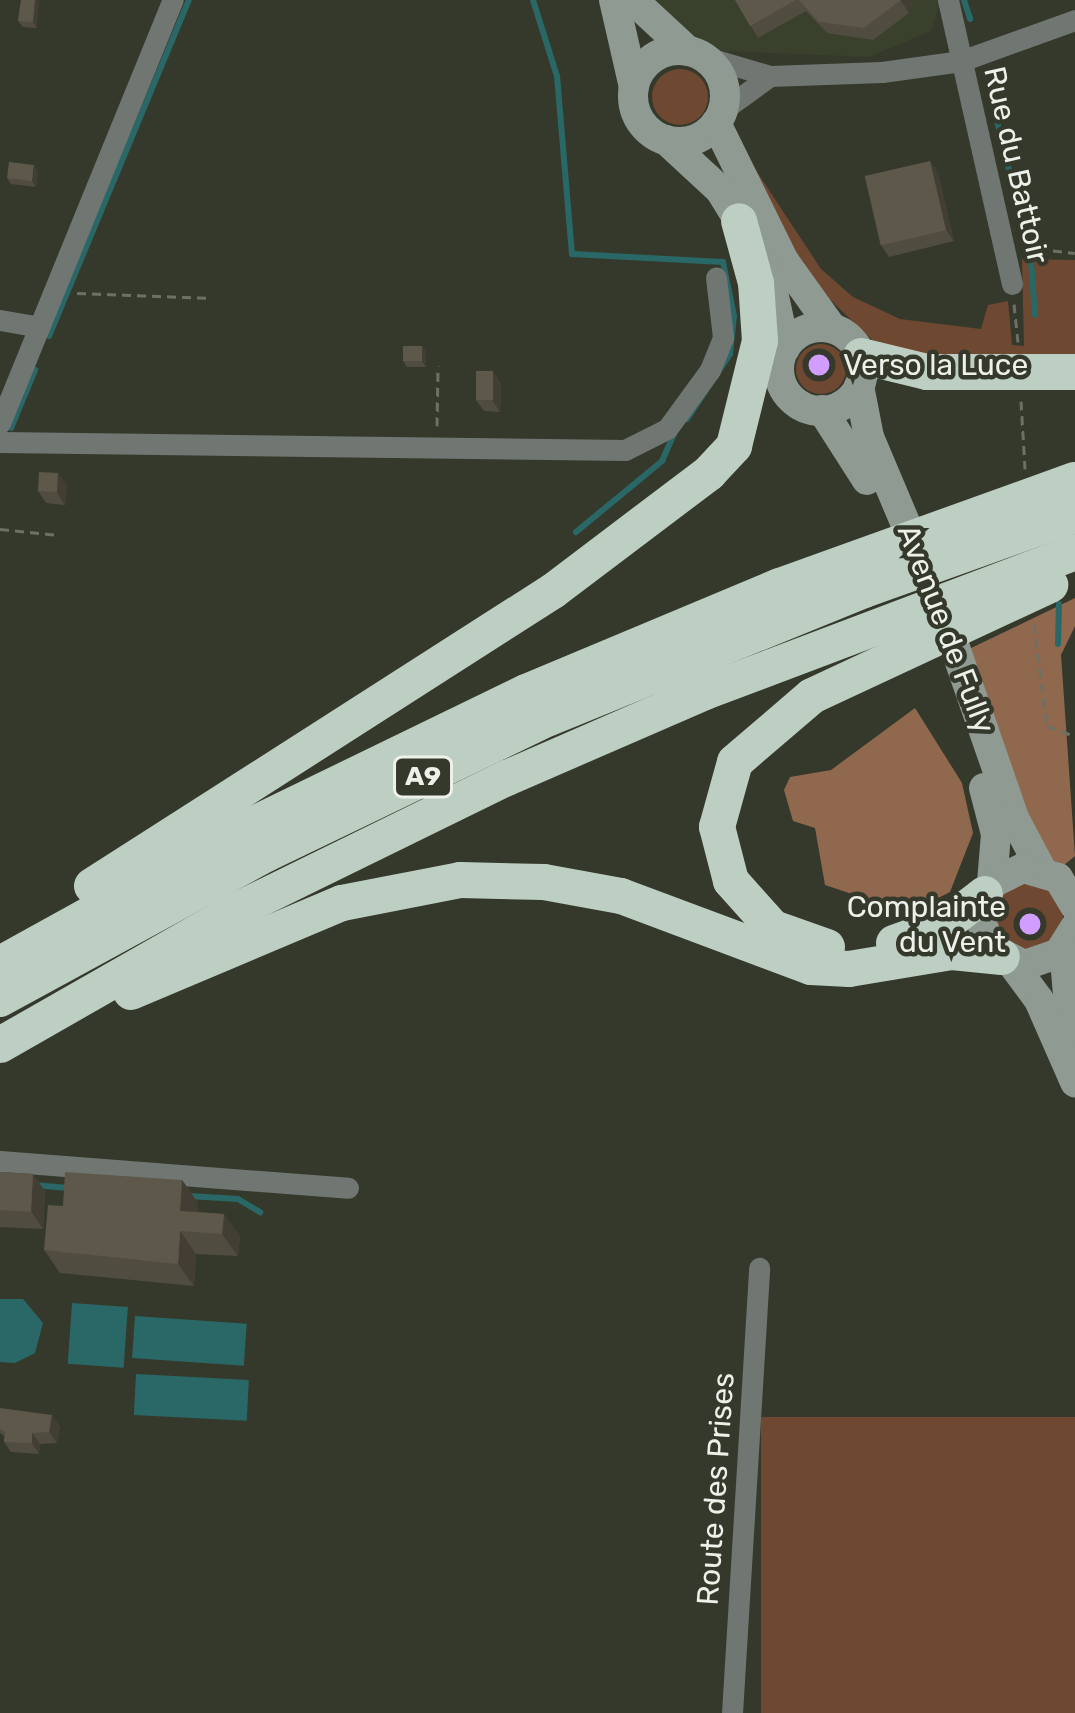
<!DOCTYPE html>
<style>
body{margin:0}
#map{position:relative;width:1075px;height:1713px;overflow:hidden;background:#35392c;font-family:Rubik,sans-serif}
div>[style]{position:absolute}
.built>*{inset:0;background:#39402c}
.green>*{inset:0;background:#6e4830;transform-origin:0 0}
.round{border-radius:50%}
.forest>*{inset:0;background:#90684e}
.water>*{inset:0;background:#296866;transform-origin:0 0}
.stream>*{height:6px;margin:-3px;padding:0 3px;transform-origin:3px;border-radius:3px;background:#296866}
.path>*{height:3px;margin-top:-1.5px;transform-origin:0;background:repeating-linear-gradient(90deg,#6d7065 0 9px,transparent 0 15px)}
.street>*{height:21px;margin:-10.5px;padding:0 10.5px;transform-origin:10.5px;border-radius:10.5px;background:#707772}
.secondary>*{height:30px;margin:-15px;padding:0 15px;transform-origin:15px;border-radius:15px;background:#8f9a93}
.secondary>.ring{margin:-15px;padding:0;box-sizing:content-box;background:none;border:30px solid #8f9a93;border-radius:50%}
.highway>*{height:36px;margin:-18px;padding:0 18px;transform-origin:18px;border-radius:18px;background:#bdcec3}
.wall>*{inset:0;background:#514c40}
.shaded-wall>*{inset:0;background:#423e34}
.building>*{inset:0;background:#5e584a;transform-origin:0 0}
.dots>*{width:33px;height:33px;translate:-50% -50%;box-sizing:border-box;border:6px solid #35392c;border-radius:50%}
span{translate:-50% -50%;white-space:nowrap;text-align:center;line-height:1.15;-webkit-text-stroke:9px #35392c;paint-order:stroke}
.shield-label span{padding:3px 9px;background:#35392c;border:3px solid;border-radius:9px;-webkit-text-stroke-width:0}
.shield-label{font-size:27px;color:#eef1e9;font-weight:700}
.street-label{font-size:30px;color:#eef1e9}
.poi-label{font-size:30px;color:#eef1e9}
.left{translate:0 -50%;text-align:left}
.right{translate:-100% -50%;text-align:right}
</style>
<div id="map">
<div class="built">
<div style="clip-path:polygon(657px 0,941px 0,931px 31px,869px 57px,721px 51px,668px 21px)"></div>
</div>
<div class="green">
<div class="round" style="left:652px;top:69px;width:56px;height:56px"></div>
<div style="clip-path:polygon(738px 143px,821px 269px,853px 297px,900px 319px,981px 329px,988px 305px,1008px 301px,1012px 345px,1024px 346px,1022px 259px,1075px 260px,1075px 356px,913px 359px,876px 344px,812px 282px)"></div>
<div class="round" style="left:796px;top:344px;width:50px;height:50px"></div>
<div class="round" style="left:993px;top:881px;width:70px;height:70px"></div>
<div style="left:1075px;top:1417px;width:296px;height:314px;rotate:90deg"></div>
</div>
<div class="forest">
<div style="clip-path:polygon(1075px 598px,1075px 626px,1061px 655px,1075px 856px,1063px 866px,1041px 857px,967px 650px)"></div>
<div style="clip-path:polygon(915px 708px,962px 783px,973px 833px,950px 892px,909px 913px,825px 885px,815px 828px,793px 821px,784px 790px,790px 777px,831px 770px)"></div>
</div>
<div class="water">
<div style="clip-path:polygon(0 1299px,23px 1299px,43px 1323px,35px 1353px,15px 1363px,0 1362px)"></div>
<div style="left:72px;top:1303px;width:56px;height:61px;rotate:4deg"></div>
<div style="left:135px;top:1316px;width:112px;height:42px;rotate:4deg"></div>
<div style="left:136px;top:1374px;width:113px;height:41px;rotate:3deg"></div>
</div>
<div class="stream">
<div style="left:533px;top:0;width:80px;rotate:72.5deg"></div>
<div style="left:557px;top:76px;width:179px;rotate:85.2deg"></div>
<div style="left:572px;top:254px;width:151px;rotate:3deg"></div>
<div style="left:723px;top:262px;width:55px;rotate:78.5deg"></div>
<div style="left:734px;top:316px;width:38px;rotate:96deg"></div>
<div style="left:730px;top:354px;width:78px;rotate:123.5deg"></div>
<div style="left:964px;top:0;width:20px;rotate:72deg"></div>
<div style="left:989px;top:88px;width:147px;rotate:76.2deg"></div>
<div style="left:1031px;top:261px;width:54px;rotate:85.8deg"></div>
<div style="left:49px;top:336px;width:364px;rotate:-67.4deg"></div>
<div style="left:11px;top:428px;width:63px;rotate:-67.5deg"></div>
<div style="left:576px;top:532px;width:112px;rotate:-39.5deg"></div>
<div style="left:662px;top:461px;width:30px;rotate:-66deg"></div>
<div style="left:1058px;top:644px;width:40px;rotate:-88.6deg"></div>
<div style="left:34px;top:1185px;width:34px;rotate:5deg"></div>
<div style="left:189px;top:1196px;width:49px;rotate:3.5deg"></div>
<div style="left:238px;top:1199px;width:26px;rotate:31deg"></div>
</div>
<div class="path">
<div style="left:1023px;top:247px;width:52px;rotate:6.6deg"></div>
<div style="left:77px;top:293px;width:135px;rotate:2.1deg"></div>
<div style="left:1014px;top:304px;width:38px;rotate:84deg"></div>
<div style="left:1021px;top:401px;width:68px;rotate:86.6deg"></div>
<div style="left:437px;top:426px;width:60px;rotate:-89deg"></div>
<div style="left:0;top:529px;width:59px;rotate:5.8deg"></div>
<div style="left:1034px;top:624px;width:103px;rotate:82.7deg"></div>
<div style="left:1047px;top:726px;width:30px;rotate:20deg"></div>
</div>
<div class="street">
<div style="left:948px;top:0;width:291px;rotate:77.3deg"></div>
<div style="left:699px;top:55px;width:74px;rotate:16.5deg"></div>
<div style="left:770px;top:76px;width:112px;rotate:-2deg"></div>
<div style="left:882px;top:72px;width:80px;rotate:-7.9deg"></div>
<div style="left:961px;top:61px;width:121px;rotate:-19.8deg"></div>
<div style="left:723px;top:110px;width:58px;rotate:-35.9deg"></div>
<div style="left:0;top:320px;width:40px;rotate:10deg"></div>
<div style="left:0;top:423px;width:457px;rotate:-67.8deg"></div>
<div style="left:0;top:442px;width:625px;rotate:0.73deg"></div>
<div style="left:625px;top:450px;width:47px;rotate:-26.6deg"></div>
<div style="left:667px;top:429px;width:73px;rotate:-53.9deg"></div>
<div style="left:710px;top:370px;width:35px;rotate:-68deg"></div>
<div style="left:723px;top:337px;width:60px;rotate:-96.7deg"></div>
<div style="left:0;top:1161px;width:349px;rotate:4.4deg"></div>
<div style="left:732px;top:1713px;width:446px;rotate:-86.5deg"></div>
</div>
<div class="secondary">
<div style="left:614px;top:0;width:89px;rotate:77.1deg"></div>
<div style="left:633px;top:0;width:75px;rotate:42.8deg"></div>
<div class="ring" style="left:633px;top:50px;width:62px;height:62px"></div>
<div style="left:716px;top:123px;width:154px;rotate:63.8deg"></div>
<div style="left:784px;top:261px;width:82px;rotate:54.4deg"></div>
<div style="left:666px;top:140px;width:74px;rotate:42.8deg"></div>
<div style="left:720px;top:190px;width:92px;rotate:58.4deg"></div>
<div style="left:768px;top:268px;width:82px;rotate:78deg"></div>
<div class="ring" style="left:779px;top:327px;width:54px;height:54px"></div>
<div style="left:859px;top:386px;width:52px;rotate:78.9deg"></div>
<div style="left:869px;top:437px;width:134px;rotate:67.1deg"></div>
<div style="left:822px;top:410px;width:83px;rotate:57.3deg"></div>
<div style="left:942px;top:610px;width:220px;rotate:70.9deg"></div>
<div style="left:1014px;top:818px;width:58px;rotate:62.1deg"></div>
<div style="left:984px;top:788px;width:48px;rotate:75.4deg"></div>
<div style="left:996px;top:834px;width:49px;rotate:94.7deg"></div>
<div style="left:1075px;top:906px;width:33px;rotate:-121deg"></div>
<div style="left:1058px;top:878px;width:36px;rotate:-164deg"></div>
<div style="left:1023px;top:868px;width:34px;rotate:154deg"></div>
<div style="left:992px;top:883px;width:35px;rotate:112deg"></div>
<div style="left:979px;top:915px;width:35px;rotate:70deg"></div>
<div style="left:991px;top:948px;width:38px;rotate:27deg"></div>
<div style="left:1025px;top:965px;width:36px;rotate:-19deg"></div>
<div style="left:1059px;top:953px;width:31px;rotate:-58deg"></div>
<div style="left:1064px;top:948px;width:94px;rotate:85.1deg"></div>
<div style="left:1011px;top:962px;width:47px;rotate:53.6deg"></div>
<div style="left:1039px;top:1000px;width:90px;rotate:66.3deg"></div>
</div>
<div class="highway">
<div style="left:861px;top:356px;width:68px;rotate:13.6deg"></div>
<div style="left:927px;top:372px;width:148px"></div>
<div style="left:92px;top:886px;width:547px;rotate:-32.62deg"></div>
<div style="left:553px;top:591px;width:196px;rotate:-37.1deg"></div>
<div style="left:709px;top:473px;width:37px;rotate:-47deg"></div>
<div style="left:734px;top:446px;width:108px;rotate:-76.1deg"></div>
<div style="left:760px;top:341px;width:58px;rotate:-93.9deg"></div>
<div style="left:756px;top:283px;width:64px;rotate:-105.3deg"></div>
<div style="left:894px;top:943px;width:55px;rotate:-20.1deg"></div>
<div style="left:946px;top:924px;width:49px;rotate:-37.6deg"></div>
<div style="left:827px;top:947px;width:57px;rotate:-160.6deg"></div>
<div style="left:773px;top:928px;width:63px;rotate:-131.8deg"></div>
<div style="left:731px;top:881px;width:56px;rotate:-104.5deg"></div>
<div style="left:717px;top:827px;width:67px;rotate:-74.5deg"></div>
<div style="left:735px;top:762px;width:101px;rotate:-40.6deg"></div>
<div style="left:812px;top:696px;width:263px;rotate:-25deg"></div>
<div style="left:0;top:964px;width:286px;rotate:-28.9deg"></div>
<div style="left:250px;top:826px;width:307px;rotate:-25.9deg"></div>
<div style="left:526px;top:692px;width:275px;rotate:-22.7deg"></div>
<div style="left:780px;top:586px;width:313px;rotate:-19.8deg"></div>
<div style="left:131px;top:992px;width:229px;rotate:-22.9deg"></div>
<div style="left:342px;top:903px;width:120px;rotate:-11deg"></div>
<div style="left:460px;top:880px;width:84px;rotate:1.4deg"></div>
<div style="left:544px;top:882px;width:78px;rotate:10.3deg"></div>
<div style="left:621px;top:896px;width:203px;rotate:20.5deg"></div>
<div style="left:811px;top:967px;width:38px;rotate:3deg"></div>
<div style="left:849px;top:969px;width:104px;rotate:-9.4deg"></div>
<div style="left:952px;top:952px;width:50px;rotate:5.7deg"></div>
<div style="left:0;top:999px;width:303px;rotate:-28.6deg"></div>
<div style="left:266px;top:854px;width:314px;rotate:-25.7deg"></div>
<div style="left:549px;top:718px;width:340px;rotate:-22.1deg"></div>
<div style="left:864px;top:590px;width:224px;rotate:-19.6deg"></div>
<div style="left:0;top:1045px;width:268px;rotate:-29.7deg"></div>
<div style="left:233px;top:912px;width:305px;rotate:-26.1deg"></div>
<div style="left:507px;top:778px;width:216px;rotate:-23.5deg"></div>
<div style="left:705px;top:692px;width:396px;rotate:-20.7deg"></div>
</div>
<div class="wall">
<div style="clip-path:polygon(21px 0,37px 28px,23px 27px,18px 21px)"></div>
<div style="clip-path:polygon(735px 0,913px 0,909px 13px,873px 40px,827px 33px,806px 11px,758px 38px)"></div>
<div style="clip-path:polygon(930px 161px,938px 173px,954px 241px,889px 257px,881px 245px)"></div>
<div style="clip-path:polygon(38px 171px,36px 187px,11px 184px,7px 178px)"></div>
<div style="clip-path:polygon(422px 346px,426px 352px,426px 367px,407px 367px,403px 361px)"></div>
<div style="clip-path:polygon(501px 383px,500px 412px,484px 411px,476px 400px)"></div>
<div style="clip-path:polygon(67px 485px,65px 505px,46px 503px,38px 491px)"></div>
<div style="clip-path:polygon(0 1172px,33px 1174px,45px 1191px,43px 1229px,0 1227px)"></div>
<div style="clip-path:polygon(182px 1180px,198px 1203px,197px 1212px,224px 1214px,240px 1236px,238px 1256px,196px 1254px,194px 1286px,60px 1273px,44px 1250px,63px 1206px)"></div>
<div style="clip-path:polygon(0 1408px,60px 1426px,57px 1443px,40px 1444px,39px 1454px,11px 1452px,4px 1442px,4px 1436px,0 1433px)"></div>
</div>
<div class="shaded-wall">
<div style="clip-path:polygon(35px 0,39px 0,37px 28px,33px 22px)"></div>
<div style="clip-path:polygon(901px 0,913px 0,909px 13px,901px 1px)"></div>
<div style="clip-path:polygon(930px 161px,938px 173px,954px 241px,946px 230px)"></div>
<div style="clip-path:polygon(34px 165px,38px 171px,36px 187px,32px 181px)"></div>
<div style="clip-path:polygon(422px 346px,426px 352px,426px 367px,422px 361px)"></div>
<div style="clip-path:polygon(493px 371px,501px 383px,500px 412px,492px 400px)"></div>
<div style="clip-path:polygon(58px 473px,67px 485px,65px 505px,57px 493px)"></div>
<div style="clip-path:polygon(33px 1174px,45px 1191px,43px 1229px,31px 1211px)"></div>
<div style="clip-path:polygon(182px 1180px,198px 1203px,196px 1233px,180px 1211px)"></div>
<div style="clip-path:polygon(224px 1214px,240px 1236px,238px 1256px,222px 1234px)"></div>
<div style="clip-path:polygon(180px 1231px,196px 1254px,194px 1286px,178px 1264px)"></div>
<div style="clip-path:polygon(52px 1415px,60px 1426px,57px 1443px,49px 1432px)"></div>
<div style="clip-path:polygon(32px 1433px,40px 1444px,39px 1454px,32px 1443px)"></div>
</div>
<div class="building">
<div style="clip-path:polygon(21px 0,35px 0,33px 22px,18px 21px)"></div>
<div style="clip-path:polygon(735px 0,796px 0,750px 26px)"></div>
<div style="clip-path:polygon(799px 0,901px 0,864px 28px,819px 22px)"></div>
<div style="left:930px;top:161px;width:71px;height:67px;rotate:77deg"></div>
<div style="left:9px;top:162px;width:25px;height:16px;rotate:7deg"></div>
<div style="left:403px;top:346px;width:19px;height:15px"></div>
<div style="left:476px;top:371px;width:17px;height:29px"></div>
<div style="left:39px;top:472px;width:19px;height:19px;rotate:3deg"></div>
<div style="left:0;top:1172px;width:33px;height:38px;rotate:3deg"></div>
<div style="clip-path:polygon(65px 1172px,182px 1180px,180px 1211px,224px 1214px,222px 1234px,180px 1231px,178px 1264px,44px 1250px,48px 1205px,63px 1206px)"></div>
<div style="clip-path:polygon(0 1408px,52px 1415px,49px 1432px,32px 1433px,32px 1443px,4px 1442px,5px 1432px,0 1429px)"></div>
</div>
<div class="dots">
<div style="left:819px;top:365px;background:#d19dfe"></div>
<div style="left:1030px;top:924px;background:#d19dfe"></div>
</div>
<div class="shield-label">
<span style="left:423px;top:777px">A9</span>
</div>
<div class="street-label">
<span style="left:1016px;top:165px;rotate:77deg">Rue du Battoir</span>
<span style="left:946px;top:629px;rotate:69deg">Avenue de Fully</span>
<span style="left:716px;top:1489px;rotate:-86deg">Route des Prises</span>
</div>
<div class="poi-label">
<span class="left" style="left:843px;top:365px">Verso la Luce</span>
<span class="right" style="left:1006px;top:924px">Complainte<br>du Vent</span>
</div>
</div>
